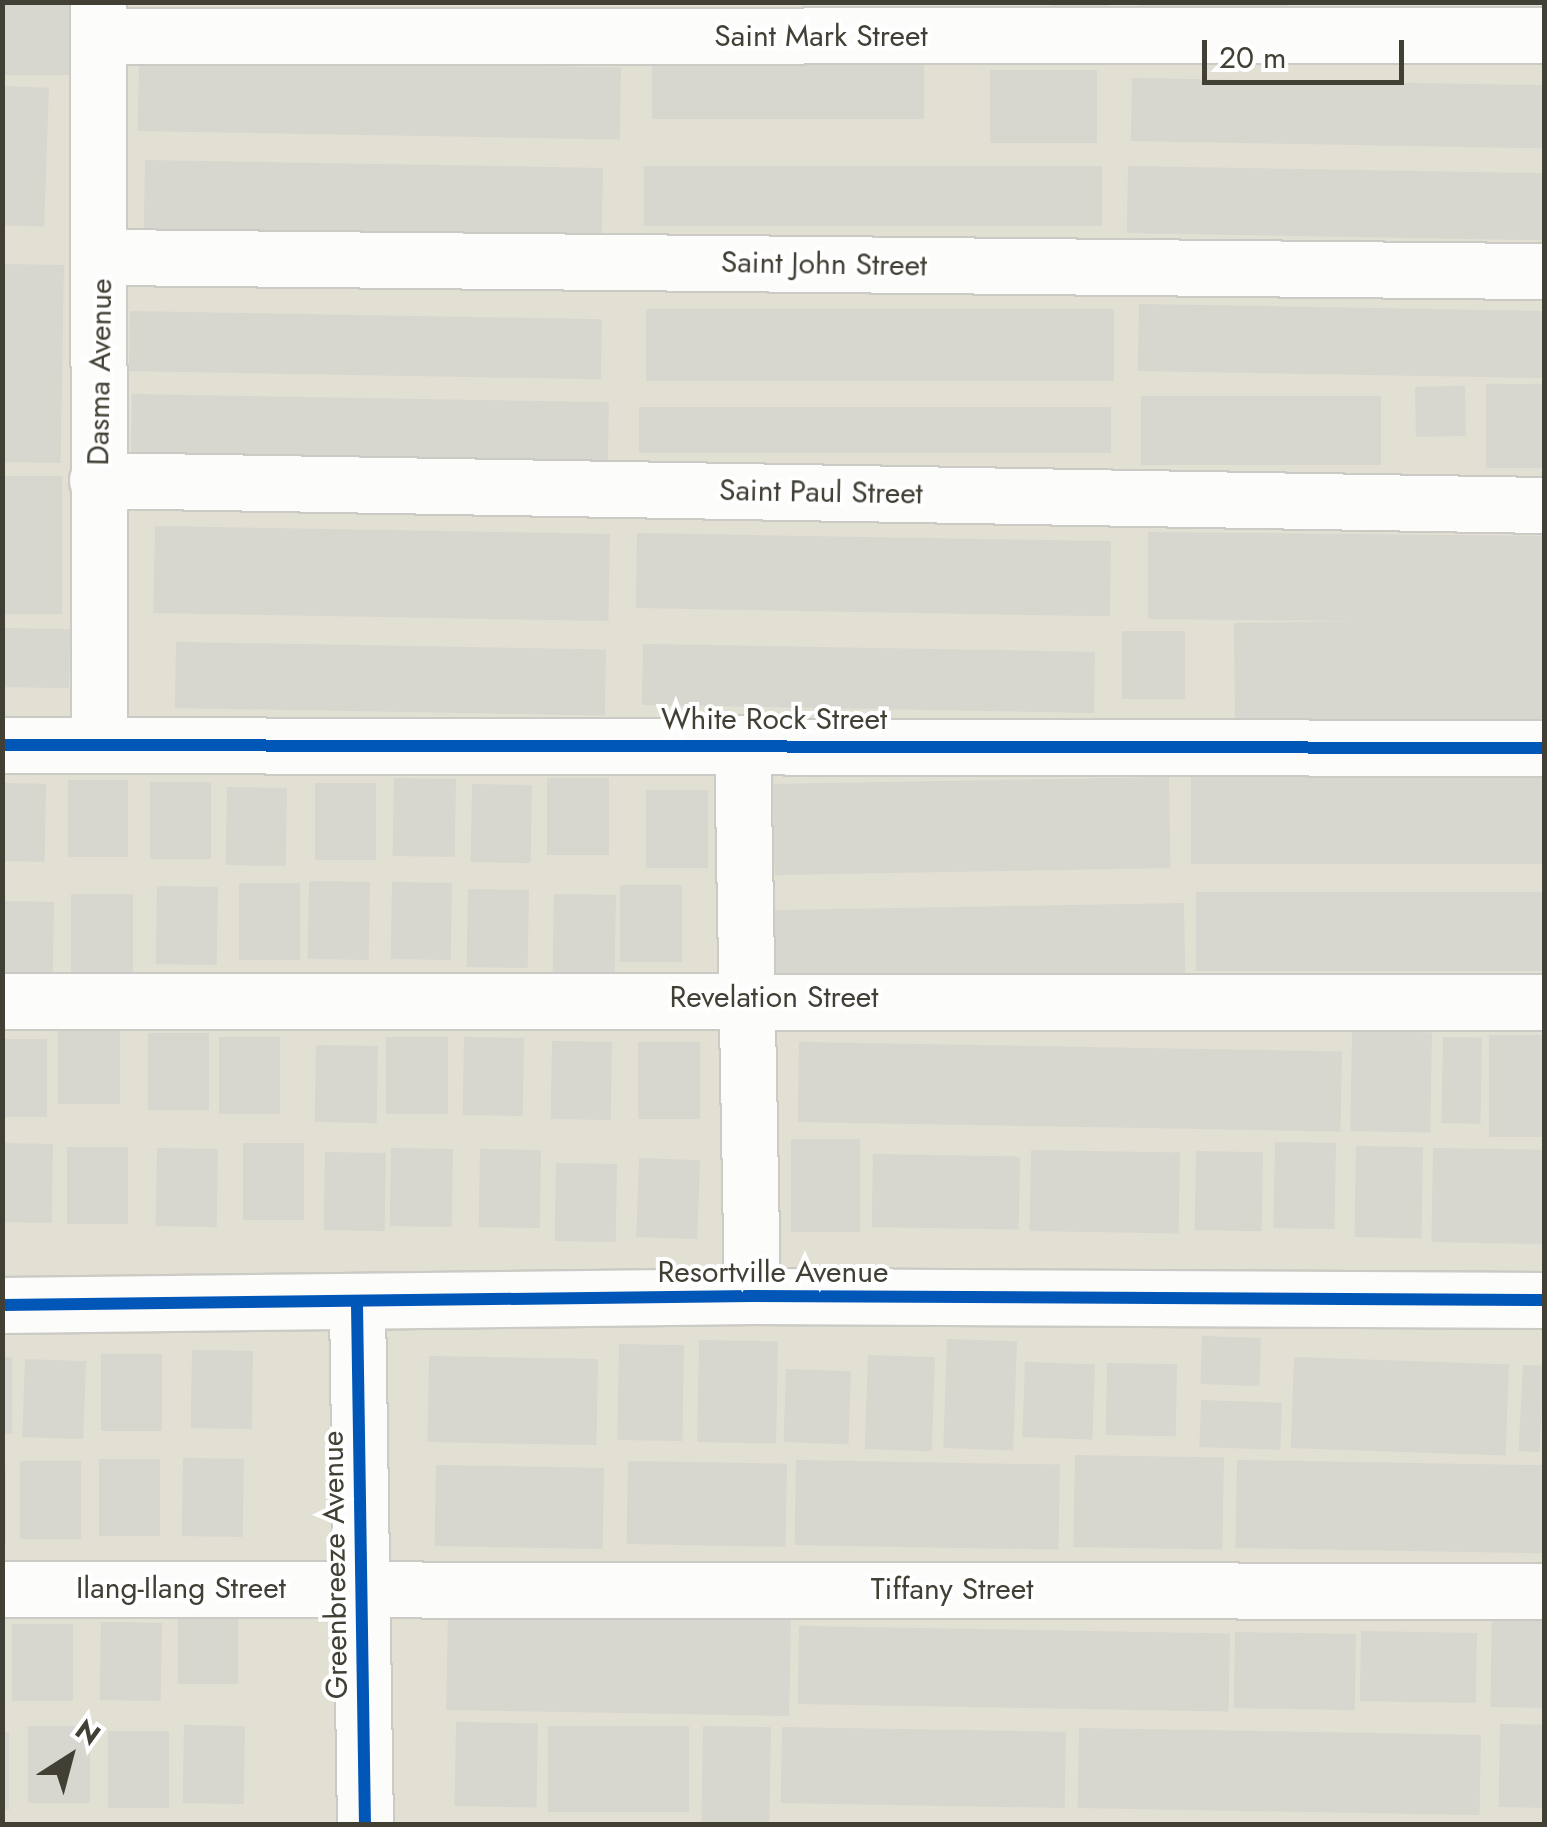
<!DOCTYPE html>
<style>
body{margin:0}
#map{position:relative;width:1547px;height:1827px;overflow:hidden;background:#eeede6;font-family:Jost,sans-serif}
div>[style]{position:absolute}
.residential>*{inset:0;background:#e1e0d3;transform-origin:0 0}
.building>*{inset:0;background:#d7d6cf;transform-origin:0 0}
.roads{filter:drop-shadow(2px 0 #cbcac4) drop-shadow(-2px 0 #cbcac4) drop-shadow(0 2px #cbcac4) drop-shadow(0 -2px #cbcac4)}
.minor>*{height:55px;margin:-27.5px;padding:0 27.5px;transform-origin:27.5px;border-radius:27.5px;background:#fcfcfb}
.cycleway>*{height:12px;margin:-6px;padding:0 6px;transform-origin:6px;border-radius:6px;background:#0057b8}
span{translate:-50% -50%;white-space:nowrap;text-align:center;line-height:1.15;-webkit-text-stroke:8px #fff;paint-order:stroke}
.street-label{font-size:30px;color:#423f34}
.frame{position:absolute;inset:0;border:5px solid #423f34;pointer-events:none}
.north{position:absolute;left:20px;top:1707px;width:100px;height:100px;-webkit-text-stroke:8px #fff;paint-order:stroke;rotate:36deg;font-size:28px;font-weight:700;line-height:40px;text-align:center;color:#423f34}
.north::after{content:'';display:block;margin:auto;width:35px;height:45px;background:#423f34;clip-path:polygon(50% 0,100% 100%,50% 72%,0 100%)}
.scale{position:absolute;left:1202px;top:40px;width:202px;height:45px;box-sizing:border-box;border:5px solid #423f34;border-top:0;padding-left:12px;font-size:30px;line-height:35px;white-space:nowrap;color:#423f34;-webkit-text-stroke:8px #fff;paint-order:stroke}
</style>
<div id="map">
<div class="residential">
<div style="left:3px;top:3px;width:1541px;height:1821px"></div>
</div>
<div class="building">
<div style="left:2px;top:2px;width:74px;height:73px"></div>
<div style="left:1051px;top:2px;width:57px;height:7px"></div>
<div style="clip-path:polygon(1139px 2px,1287px 2px,1287px 14px,1139px 12px)"></div>
<div style="left:139px;top:59px;width:482px;height:72px;rotate:1deg"></div>
<div style="left:652px;top:63px;width:272px;height:56px"></div>
<div style="left:990px;top:70px;width:107px;height:73px"></div>
<div style="left:1132px;top:78px;width:412px;height:63px;rotate:1deg"></div>
<div style="left:2px;top:86px;width:47px;height:139px;rotate:2deg"></div>
<div style="left:145px;top:160px;width:458px;height:70px;rotate:1deg"></div>
<div style="left:644px;top:166px;width:458px;height:60px"></div>
<div style="left:1128px;top:166px;width:416px;height:67px;rotate:1deg"></div>
<div style="left:2px;top:264px;width:62px;height:198px;rotate:1deg"></div>
<div style="left:1139px;top:304px;width:405px;height:67px;rotate:1deg"></div>
<div style="left:646px;top:309px;width:468px;height:72px"></div>
<div style="left:130px;top:311px;width:472px;height:60px;rotate:1deg"></div>
<div style="left:1486px;top:384px;width:58px;height:84px"></div>
<div style="left:1465px;top:386px;width:50px;height:50px;rotate:89deg"></div>
<div style="left:132px;top:394px;width:477px;height:58px;rotate:1deg"></div>
<div style="left:1141px;top:396px;width:240px;height:69px"></div>
<div style="left:639px;top:407px;width:472px;height:46px"></div>
<div style="left:2px;top:476px;width:60px;height:138px"></div>
<div style="left:155px;top:526px;width:455px;height:87px;rotate:1deg"></div>
<div style="clip-path:polygon(1148px 532px,1543px 536px,1544px 719px,1235px 720px,1234px 623px,1361px 621px,1148px 619px)"></div>
<div style="left:637px;top:533px;width:474px;height:75px;rotate:1deg"></div>
<div style="left:2px;top:628px;width:68px;height:59px;rotate:1deg"></div>
<div style="left:1122px;top:631px;width:63px;height:68px"></div>
<div style="left:176px;top:642px;width:430px;height:66px;rotate:1deg"></div>
<div style="left:643px;top:644px;width:452px;height:61px;rotate:1deg"></div>
<div style="left:1191px;top:773px;width:353px;height:91px"></div>
<div style="left:1169px;top:777px;width:91px;height:396px;rotate:89deg"></div>
<div style="left:394px;top:778px;width:62px;height:78px;rotate:1deg"></div>
<div style="left:547px;top:778px;width:62px;height:77px"></div>
<div style="left:68px;top:780px;width:60px;height:77px"></div>
<div style="left:150px;top:782px;width:61px;height:77px"></div>
<div style="left:2px;top:783px;width:44px;height:78px;rotate:1deg"></div>
<div style="left:315px;top:783px;width:61px;height:77px"></div>
<div style="left:472px;top:784px;width:60px;height:78px;rotate:1deg"></div>
<div style="left:227px;top:787px;width:60px;height:78px;rotate:1deg"></div>
<div style="left:646px;top:790px;width:62px;height:78px"></div>
<div style="left:309px;top:881px;width:61px;height:78px;rotate:1deg"></div>
<div style="left:392px;top:882px;width:60px;height:77px;rotate:1deg"></div>
<div style="left:239px;top:883px;width:61px;height:77px"></div>
<div style="left:620px;top:885px;width:62px;height:77px"></div>
<div style="left:157px;top:886px;width:61px;height:78px;rotate:1deg"></div>
<div style="left:468px;top:889px;width:61px;height:78px;rotate:1deg"></div>
<div style="left:1196px;top:892px;width:348px;height:79px"></div>
<div style="left:71px;top:894px;width:62px;height:78px"></div>
<div style="left:554px;top:894px;width:62px;height:78px;rotate:1deg"></div>
<div style="left:2px;top:901px;width:52px;height:78px;rotate:1deg"></div>
<div style="left:1184px;top:903px;width:70px;height:416px;rotate:89deg"></div>
<div style="left:58px;top:1027px;width:62px;height:77px"></div>
<div style="left:1352px;top:1031px;width:80px;height:100px;rotate:1deg"></div>
<div style="left:148px;top:1033px;width:61px;height:77px"></div>
<div style="left:1489px;top:1035px;width:55px;height:102px"></div>
<div style="left:219px;top:1037px;width:61px;height:77px"></div>
<div style="left:386px;top:1037px;width:62px;height:77px"></div>
<div style="left:464px;top:1037px;width:60px;height:78px;rotate:1deg"></div>
<div style="left:1443px;top:1037px;width:39px;height:86px;rotate:1deg"></div>
<div style="left:2px;top:1039px;width:45px;height:78px"></div>
<div style="left:552px;top:1041px;width:60px;height:78px;rotate:1deg"></div>
<div style="left:638px;top:1042px;width:62px;height:77px"></div>
<div style="left:799px;top:1042px;width:543px;height:80px;rotate:1deg"></div>
<div style="left:316px;top:1045px;width:62px;height:77px;rotate:1deg"></div>
<div style="left:791px;top:1139px;width:69px;height:93px"></div>
<div style="left:1275px;top:1142px;width:61px;height:86px;rotate:1deg"></div>
<div style="left:2px;top:1143px;width:51px;height:79px;rotate:1deg"></div>
<div style="left:243px;top:1143px;width:61px;height:77px"></div>
<div style="left:1356px;top:1146px;width:67px;height:91px;rotate:1deg"></div>
<div style="left:67px;top:1147px;width:61px;height:77px"></div>
<div style="left:157px;top:1148px;width:61px;height:78px;rotate:1deg"></div>
<div style="left:391px;top:1148px;width:62px;height:78px;rotate:1deg"></div>
<div style="left:1433px;top:1148px;width:111px;height:94px;rotate:1deg"></div>
<div style="left:480px;top:1149px;width:61px;height:78px;rotate:1deg"></div>
<div style="left:1031px;top:1150px;width:149px;height:81px;rotate:1deg"></div>
<div style="left:1196px;top:1151px;width:67px;height:79px;rotate:1deg"></div>
<div style="left:325px;top:1152px;width:61px;height:78px;rotate:1deg"></div>
<div style="left:873px;top:1154px;width:147px;height:73px;rotate:1deg"></div>
<div style="left:639px;top:1158px;width:61px;height:79px;rotate:2deg"></div>
<div style="left:556px;top:1163px;width:61px;height:78px;rotate:1deg"></div>
<div style="left:1202px;top:1336px;width:59px;height:48px;rotate:2deg"></div>
<div style="left:947px;top:1339px;width:70px;height:109px;rotate:2deg"></div>
<div style="left:699px;top:1340px;width:79px;height:102px;rotate:1deg"></div>
<div style="left:619px;top:1344px;width:65px;height:96px;rotate:1deg"></div>
<div style="left:192px;top:1350px;width:61px;height:78px;rotate:1deg"></div>
<div style="left:101px;top:1354px;width:61px;height:77px"></div>
<div style="left:868px;top:1355px;width:67px;height:94px;rotate:2deg"></div>
<div style="left:429px;top:1356px;width:169px;height:86px;rotate:1deg"></div>
<div style="left:2px;top:1357px;width:10px;height:77px"></div>
<div style="left:1294px;top:1357px;width:215px;height:91px;rotate:2deg"></div>
<div style="left:25px;top:1359px;width:61px;height:78px;rotate:2deg"></div>
<div style="left:1025px;top:1362px;width:70px;height:75px;rotate:2deg"></div>
<div style="left:1107px;top:1363px;width:70px;height:72px;rotate:1deg"></div>
<div style="left:1523px;top:1365px;width:21px;height:86px;rotate:3deg"></div>
<div style="left:786px;top:1369px;width:65px;height:73px;rotate:2deg"></div>
<div style="left:1201px;top:1400px;width:81px;height:47px;rotate:2deg"></div>
<div style="left:1075px;top:1455px;width:149px;height:92px;rotate:1deg"></div>
<div style="left:183px;top:1458px;width:61px;height:78px;rotate:1deg"></div>
<div style="left:99px;top:1459px;width:61px;height:77px"></div>
<div style="left:796px;top:1460px;width:264px;height:85px;rotate:1deg"></div>
<div style="left:1237px;top:1460px;width:307px;height:88px;rotate:1deg"></div>
<div style="left:20px;top:1461px;width:61px;height:78px"></div>
<div style="left:628px;top:1461px;width:159px;height:83px;rotate:1deg"></div>
<div style="left:436px;top:1465px;width:168px;height:81px;rotate:1deg"></div>
<div style="left:2px;top:1466px;width:4px;height:78px"></div>
<div style="left:178px;top:1607px;width:60px;height:77px"></div>
<div style="left:448px;top:1607px;width:343px;height:103px;rotate:1deg"></div>
<div style="left:1492px;top:1612px;width:52px;height:95px;rotate:1deg"></div>
<div style="left:101px;top:1622px;width:61px;height:78px;rotate:1deg"></div>
<div style="left:12px;top:1624px;width:61px;height:77px"></div>
<div style="left:799px;top:1626px;width:431px;height:78px;rotate:1deg"></div>
<div style="left:1361px;top:1631px;width:116px;height:70px;rotate:1deg"></div>
<div style="left:1235px;top:1632px;width:121px;height:76px;rotate:1deg"></div>
<div style="left:456px;top:1722px;width:82px;height:84px;rotate:1deg"></div>
<div style="left:1500px;top:1724px;width:44px;height:83px;rotate:1deg"></div>
<div style="left:184px;top:1725px;width:61px;height:78px;rotate:1deg"></div>
<div style="left:28px;top:1726px;width:62px;height:77px"></div>
<div style="left:548px;top:1726px;width:141px;height:86px"></div>
<div style="left:703px;top:1726px;width:68px;height:97px;rotate:1deg"></div>
<div style="left:782px;top:1727px;width:284px;height:76px;rotate:1deg"></div>
<div style="left:1079px;top:1728px;width:402px;height:80px;rotate:1deg"></div>
<div style="left:108px;top:1731px;width:61px;height:77px"></div>
<div style="left:2px;top:1732px;width:7px;height:78px"></div>
</div>
<div class="roads">
<div class="minor">
<div style="left:98px;top:2px;width:739px;rotate:89.92deg"></div>
<div style="left:98px;top:36px;width:1446px;rotate:-0.04deg"></div>
<div style="left:103px;top:257px;width:1441px;rotate:0.56deg"></div>
<div style="left:97px;top:480px;width:1447px;rotate:0.99deg"></div>
<div style="left:742px;top:743px;width:553px;rotate:88.96deg"></div>
<div style="left:2px;top:745px;width:1542px;rotate:0.11deg"></div>
<div style="left:2px;top:1001px;width:1542px;rotate:0.04deg"></div>
<div style="left:2px;top:1305px;width:750px;rotate:-0.69deg"></div>
<div style="left:752px;top:1296px;width:792px;rotate:0.29deg"></div>
<div style="left:357px;top:1305px;width:519px;rotate:89.12deg"></div>
<div style="left:2px;top:1589px;width:1542px;rotate:0.07deg"></div>
</div>
</div>
<div class="cycleway">
<div style="left:2px;top:745px;width:1542px;rotate:0.11deg"></div>
<div style="left:2px;top:1305px;width:750px;rotate:-0.69deg"></div>
<div style="left:752px;top:1296px;width:792px;rotate:0.29deg"></div>
<div style="left:357px;top:1305px;width:519px;rotate:89.12deg"></div>
</div>
<div class="street-label">
<span style="left:821px;top:36px">Saint Mark Street</span>
<span style="left:824px;top:264px;rotate:1deg">Saint John Street</span>
<span style="left:100px;top:372px;rotate:-89deg">Dasma Avenue</span>
<span style="left:821px;top:492px;rotate:1deg">Saint Paul Street</span>
<span style="left:774px;top:719px">White Rock Street</span>
<span style="left:774px;top:997px">Revelation Street</span>
<span style="left:773px;top:1272px">Resortville Avenue</span>
<span style="left:335px;top:1565px;rotate:-91deg">Greenbreeze Avenue</span>
<span style="left:181px;top:1588px">Ilang-Ilang Street</span>
<span style="left:952px;top:1589px">Tiffany Street</span>
</div>
<div class="frame"></div>
<div class="north">N</div>
<div class="scale">20 m</div>
</div>
